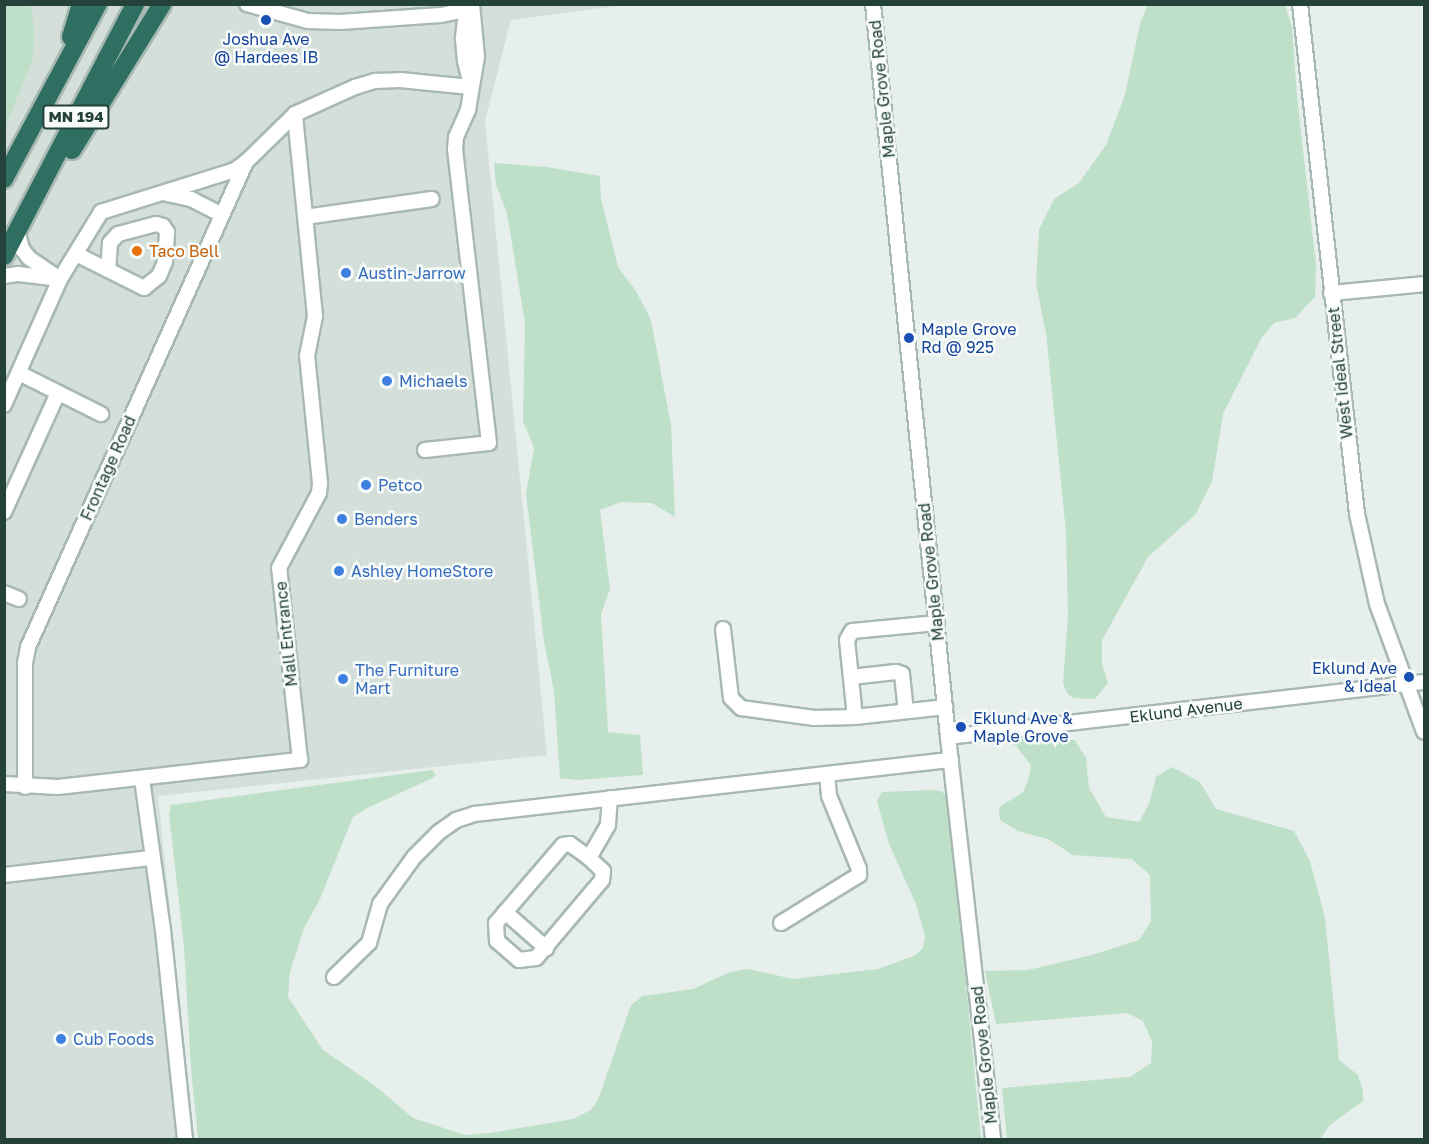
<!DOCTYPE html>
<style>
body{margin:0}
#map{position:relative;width:1429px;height:1144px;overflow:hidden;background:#e6efeb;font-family:"Golos Text",sans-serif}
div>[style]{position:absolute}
.built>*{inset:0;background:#d4dfda}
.green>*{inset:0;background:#bfe0c8}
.roads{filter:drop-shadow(2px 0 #a8b8b2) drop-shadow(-2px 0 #a8b8b2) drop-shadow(0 2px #a8b8b2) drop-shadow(0 -2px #a8b8b2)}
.minor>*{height:14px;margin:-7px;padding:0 7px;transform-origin:7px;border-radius:7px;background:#fff}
.highway>*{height:18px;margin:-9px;padding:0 9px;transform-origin:9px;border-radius:9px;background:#2f6f62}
.dots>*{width:16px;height:16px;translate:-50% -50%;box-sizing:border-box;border:3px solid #f7fbf9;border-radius:50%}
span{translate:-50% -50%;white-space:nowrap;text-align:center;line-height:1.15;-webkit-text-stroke:5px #f7fbf9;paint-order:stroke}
.shield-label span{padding:2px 4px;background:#f7fbf9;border:2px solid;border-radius:4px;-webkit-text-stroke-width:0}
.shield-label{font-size:15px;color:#24423a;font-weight:700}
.transit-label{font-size:16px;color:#164399}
.left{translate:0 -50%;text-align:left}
.right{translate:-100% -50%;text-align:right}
.street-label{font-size:16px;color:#24423a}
.food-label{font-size:16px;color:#c56008}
.shop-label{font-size:16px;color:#366cbe}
.frame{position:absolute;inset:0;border:6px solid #24423a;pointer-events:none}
</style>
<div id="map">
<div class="built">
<div style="clip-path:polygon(5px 5px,624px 5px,511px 20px,485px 121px,547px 755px,158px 796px,194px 1139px,5px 1140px)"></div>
</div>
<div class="green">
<div style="clip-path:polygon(5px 4px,31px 5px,34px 30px,33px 59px,5px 128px)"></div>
<div style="clip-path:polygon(1148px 4px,1285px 5px,1292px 27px,1297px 96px,1316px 265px,1315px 297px,1295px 318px,1274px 323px,1262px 337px,1223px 414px,1212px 482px,1196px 514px,1148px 557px,1102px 640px,1102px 664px,1108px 683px,1095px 699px,1073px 698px,1067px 693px,1063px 683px,1068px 615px,1066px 533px,1046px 333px,1036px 283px,1039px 229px,1054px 199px,1079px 183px,1106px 145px,1125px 95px,1140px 24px)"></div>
<div style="clip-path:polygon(494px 163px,547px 167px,600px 176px,601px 199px,618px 267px,636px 291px,651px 320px,671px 425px,675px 517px,652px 503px,621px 502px,600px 510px,610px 589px,601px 614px,608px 732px,640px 735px,643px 775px,577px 780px,560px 778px,554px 691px,544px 641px,526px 494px,534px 448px,523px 421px,525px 323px,507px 213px,496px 185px)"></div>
<div style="clip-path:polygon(1004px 735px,1075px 740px,1086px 758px,1089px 788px,1106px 817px,1139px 822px,1149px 804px,1156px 777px,1172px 767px,1200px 782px,1216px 809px,1294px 831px,1310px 861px,1325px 918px,1339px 1060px,1358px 1075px,1363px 1091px,1363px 1101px,1330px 1125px,1320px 1139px,1007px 1139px,1002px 1088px,1130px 1077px,1151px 1063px,1152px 1041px,1143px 1021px,1127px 1013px,996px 1024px,985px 971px,1028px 970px,1092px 955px,1139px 940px,1151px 921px,1150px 875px,1132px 859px,1073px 855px,1048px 839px,1018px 831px,1000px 820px,999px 807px,1023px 792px,1029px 778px,1031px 765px,1016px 746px,1004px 742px)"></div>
<div style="clip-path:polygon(432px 770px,436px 775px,433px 778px,367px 808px,353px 817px,320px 899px,304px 928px,290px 972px,288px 997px,323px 1050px,374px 1085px,413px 1118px,465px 1135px,491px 1133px,573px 1119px,591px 1110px,598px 1100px,631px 1005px,643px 996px,693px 989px,730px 972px,748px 969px,793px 979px,878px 969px,914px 956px,923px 948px,925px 936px,916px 904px,889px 844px,877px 801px,882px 792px,933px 790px,941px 791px,948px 797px,981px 1139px,198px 1139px,191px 1068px,184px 946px,169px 814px,171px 805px)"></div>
</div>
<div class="roads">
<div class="minor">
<div style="left:247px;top:4px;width:63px;rotate:15.6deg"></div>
<div style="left:308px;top:21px;width:32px;rotate:2deg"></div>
<div style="left:340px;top:22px;width:101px;rotate:-4deg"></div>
<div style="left:441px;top:15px;width:14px;rotate:-12deg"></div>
<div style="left:455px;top:12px;width:13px;rotate:-39deg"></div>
<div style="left:467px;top:4px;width:35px;rotate:97deg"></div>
<div style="left:463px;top:39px;width:22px;rotate:85deg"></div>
<div style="left:465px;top:61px;width:25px;rotate:76deg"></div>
<div style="left:873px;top:4px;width:737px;rotate:84.16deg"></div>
<div style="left:948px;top:737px;width:406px;rotate:83.6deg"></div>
<div style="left:1300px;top:4px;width:513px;rotate:83.62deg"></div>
<div style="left:1357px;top:514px;width:92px;rotate:77.5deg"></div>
<div style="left:1377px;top:604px;width:136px;rotate:69.8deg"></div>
<div style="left:167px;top:194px;width:25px;rotate:12deg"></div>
<div style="left:191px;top:199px;width:34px;rotate:27deg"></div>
<div style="left:305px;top:217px;width:128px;rotate:-8.1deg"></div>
<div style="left:17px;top:231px;width:19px;rotate:74deg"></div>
<div style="left:22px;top:249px;width:11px;rotate:52deg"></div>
<div style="left:29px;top:258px;width:37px;rotate:34deg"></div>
<div style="left:76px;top:254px;width:76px;rotate:26.6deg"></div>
<div style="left:144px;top:288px;width:19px;rotate:-39deg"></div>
<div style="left:159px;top:276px;width:15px;rotate:-67deg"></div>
<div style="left:165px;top:262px;width:30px;rotate:-86deg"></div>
<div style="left:167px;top:232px;width:7px;rotate:-124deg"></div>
<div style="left:163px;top:226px;width:7px;rotate:-164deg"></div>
<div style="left:156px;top:224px;width:39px;rotate:165deg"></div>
<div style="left:118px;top:234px;width:12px;rotate:132deg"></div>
<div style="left:110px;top:243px;width:27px;rotate:94deg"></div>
<div style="left:4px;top:276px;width:15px;rotate:-8deg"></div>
<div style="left:19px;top:274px;width:39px;rotate:7deg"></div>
<div style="left:1331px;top:293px;width:93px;rotate:-5.5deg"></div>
<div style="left:19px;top:373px;width:92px;rotate:26.6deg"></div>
<div style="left:4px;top:405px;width:138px;rotate:-66deg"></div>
<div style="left:60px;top:279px;width:79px;rotate:-58.5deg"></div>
<div style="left:101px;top:212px;width:140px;rotate:-17.4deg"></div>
<div style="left:235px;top:170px;width:14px;rotate:-36deg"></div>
<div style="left:246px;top:162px;width:69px;rotate:-44.4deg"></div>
<div style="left:295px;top:114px;width:66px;rotate:-24.2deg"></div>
<div style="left:355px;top:87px;width:21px;rotate:-17deg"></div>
<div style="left:375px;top:81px;width:25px;rotate:-2deg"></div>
<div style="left:400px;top:80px;width:71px;rotate:5.6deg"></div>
<div style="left:425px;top:450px;width:64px;rotate:-6.2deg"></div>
<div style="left:489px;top:443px;width:296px;rotate:-96.6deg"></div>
<div style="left:455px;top:149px;width:12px;rotate:-85deg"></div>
<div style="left:456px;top:137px;width:30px;rotate:-66deg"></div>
<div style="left:468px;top:110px;width:54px;rotate:-80.4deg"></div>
<div style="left:477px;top:57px;width:53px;rotate:-95.4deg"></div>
<div style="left:4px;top:512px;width:131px;rotate:-65.6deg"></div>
<div style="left:4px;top:593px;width:16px;rotate:22deg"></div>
<div style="left:937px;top:623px;width:85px;rotate:174.6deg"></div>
<div style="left:852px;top:631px;width:10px;rotate:119deg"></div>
<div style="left:847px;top:640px;width:77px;rotate:84.1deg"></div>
<div style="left:855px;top:717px;width:91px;rotate:-6.3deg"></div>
<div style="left:723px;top:629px;width:69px;rotate:83.4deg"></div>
<div style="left:731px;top:698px;width:14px;rotate:45deg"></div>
<div style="left:741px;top:708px;width:74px;rotate:7.8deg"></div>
<div style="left:814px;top:718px;width:41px;rotate:-1.4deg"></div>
<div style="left:851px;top:677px;width:45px;rotate:-6.3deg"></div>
<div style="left:896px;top:672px;width:6px;rotate:18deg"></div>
<div style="left:902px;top:674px;width:37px;rotate:84deg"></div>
<div style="left:948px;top:737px;width:479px;rotate:-6.6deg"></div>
<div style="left:142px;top:779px;width:152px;rotate:82.1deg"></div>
<div style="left:163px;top:930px;width:211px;rotate:84deg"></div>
<div style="left:4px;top:784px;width:54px;rotate:3.2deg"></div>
<div style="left:58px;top:787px;width:244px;rotate:-6.4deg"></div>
<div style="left:300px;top:760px;width:193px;rotate:-96.2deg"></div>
<div style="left:279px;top:568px;width:85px;rotate:-61.9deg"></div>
<div style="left:319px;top:493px;width:10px;rotate:-84deg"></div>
<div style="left:320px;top:483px;width:128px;rotate:-95.8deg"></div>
<div style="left:307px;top:356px;width:41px;rotate:-78.7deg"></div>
<div style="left:315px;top:316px;width:203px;rotate:-95.7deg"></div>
<div style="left:25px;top:787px;width:124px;rotate:-90deg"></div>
<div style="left:25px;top:663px;width:16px;rotate:-79deg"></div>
<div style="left:28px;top:647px;width:532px;rotate:-65.8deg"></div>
<div style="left:589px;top:858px;width:19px;rotate:43deg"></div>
<div style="left:603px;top:871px;width:9px;rotate:96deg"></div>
<div style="left:602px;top:880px;width:102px;rotate:130.2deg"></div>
<div style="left:536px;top:958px;width:17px;rotate:173deg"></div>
<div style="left:519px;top:960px;width:29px;rotate:-139deg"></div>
<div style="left:497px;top:941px;width:18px;rotate:-93deg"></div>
<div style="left:496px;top:923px;width:103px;rotate:-49.3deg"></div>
<div style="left:563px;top:845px;width:7px;rotate:-8deg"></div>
<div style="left:570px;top:844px;width:24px;rotate:36deg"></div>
<div style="left:589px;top:858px;width:38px;rotate:-60deg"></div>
<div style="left:608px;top:825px;width:27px;rotate:-86deg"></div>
<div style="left:4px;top:875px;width:149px;rotate:-6.6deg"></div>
<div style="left:505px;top:912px;width:55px;rotate:41.3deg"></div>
<div style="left:781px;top:923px;width:92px;rotate:-31.6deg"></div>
<div style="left:859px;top:875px;width:6px;rotate:-90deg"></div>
<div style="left:859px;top:869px;width:79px;rotate:-112.3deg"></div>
<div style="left:829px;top:796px;width:22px;rotate:-95deg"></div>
<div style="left:334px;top:977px;width:49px;rotate:-44.2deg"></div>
<div style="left:369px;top:943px;width:41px;rotate:-74.2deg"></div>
<div style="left:380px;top:904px;width:58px;rotate:-54.1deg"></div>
<div style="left:414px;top:857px;width:35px;rotate:-45deg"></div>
<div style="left:439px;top:832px;width:21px;rotate:-35deg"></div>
<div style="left:456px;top:820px;width:20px;rotate:-18deg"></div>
<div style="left:475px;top:814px;width:479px;rotate:-6.5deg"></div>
</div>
<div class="highway">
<div style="left:71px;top:37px;width:34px;rotate:-73deg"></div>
<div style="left:72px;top:150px;width:172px;rotate:-58.3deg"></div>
<div style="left:4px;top:179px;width:199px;rotate:-61.8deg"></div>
<div style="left:4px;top:256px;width:284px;rotate:-62.5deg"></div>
</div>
</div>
<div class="dots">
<div style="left:266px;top:20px;background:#1a4fb4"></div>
<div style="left:137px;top:251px;background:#e8710a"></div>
<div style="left:346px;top:273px;background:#3f7fe0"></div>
<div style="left:909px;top:338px;background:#1a4fb4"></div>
<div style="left:387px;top:381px;background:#3f7fe0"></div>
<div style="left:366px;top:485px;background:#3f7fe0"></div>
<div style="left:342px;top:519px;background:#3f7fe0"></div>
<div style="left:339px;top:571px;background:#3f7fe0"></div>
<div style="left:1409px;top:677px;background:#1a4fb4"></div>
<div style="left:343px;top:679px;background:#3f7fe0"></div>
<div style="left:961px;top:727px;background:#1a4fb4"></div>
<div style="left:61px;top:1039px;background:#3f7fe0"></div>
</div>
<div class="shield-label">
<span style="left:76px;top:117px">MN 194</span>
</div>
<div class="transit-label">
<span style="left:266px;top:48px">Joshua Ave<br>@ Hardees IB</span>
<span class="left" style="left:921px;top:338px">Maple Grove<br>Rd @ 925</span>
<span class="right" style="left:1397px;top:677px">Eklund Ave<br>&amp; Ideal</span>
<span class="left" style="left:973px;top:727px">Eklund Ave &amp;<br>Maple Grove</span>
</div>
<div class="street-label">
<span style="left:882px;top:89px;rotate:-96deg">Maple Grove Road</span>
<span style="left:1340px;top:373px;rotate:-96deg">West Ideal Street</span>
<span style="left:108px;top:468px;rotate:-66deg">Frontage Road</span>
<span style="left:931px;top:572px;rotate:-96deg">Maple Grove Road</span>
<span style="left:286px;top:634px;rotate:-96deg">Mall Entrance</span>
<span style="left:1186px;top:710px;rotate:-7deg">Eklund Avenue</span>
<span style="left:984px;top:1055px;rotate:-96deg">Maple Grove Road</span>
</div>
<div class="food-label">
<span class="left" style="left:149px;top:251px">Taco Bell</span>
</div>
<div class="shop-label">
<span class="left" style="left:358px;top:273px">Austin-Jarrow</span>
<span class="left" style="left:399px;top:381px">Michaels</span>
<span class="left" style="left:378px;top:485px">Petco</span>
<span class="left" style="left:354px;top:519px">Benders</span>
<span class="left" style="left:351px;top:571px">Ashley HomeStore</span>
<span class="left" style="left:355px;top:679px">The Furniture<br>Mart</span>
<span class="left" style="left:73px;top:1039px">Cub Foods</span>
</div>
<div class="frame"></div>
</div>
